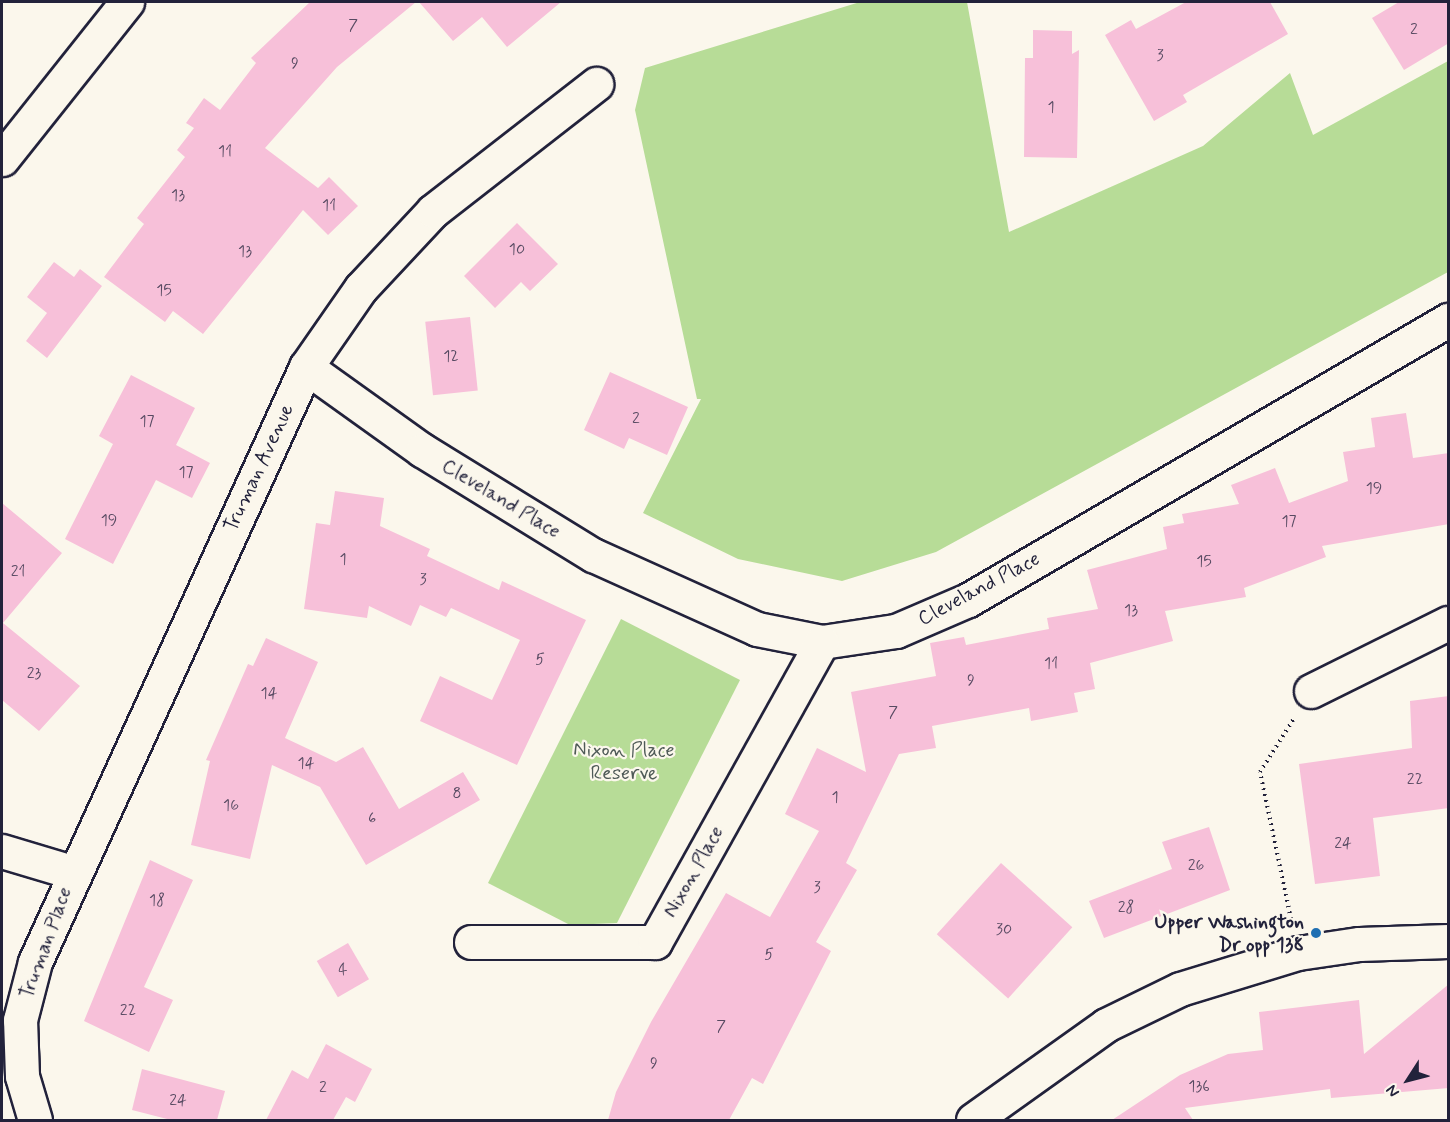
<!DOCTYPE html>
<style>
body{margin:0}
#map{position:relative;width:1450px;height:1122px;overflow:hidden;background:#fbf7ec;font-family:Mynerve,sans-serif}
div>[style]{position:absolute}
.green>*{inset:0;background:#b7dc97}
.building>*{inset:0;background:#f7c0d9;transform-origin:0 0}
.path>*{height:4px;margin-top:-2px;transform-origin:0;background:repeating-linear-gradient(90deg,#22223b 0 1.5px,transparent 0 6px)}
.roads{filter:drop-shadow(2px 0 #22223b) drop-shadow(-2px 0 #22223b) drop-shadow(0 2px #22223b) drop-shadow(0 -2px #22223b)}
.minor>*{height:33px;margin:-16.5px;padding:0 16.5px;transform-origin:16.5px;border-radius:16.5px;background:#fbf7ec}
.dots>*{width:16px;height:16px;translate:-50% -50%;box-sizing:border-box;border:3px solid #fbf7ec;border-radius:50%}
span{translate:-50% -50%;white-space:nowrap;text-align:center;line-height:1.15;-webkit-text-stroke:4.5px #fbf7ec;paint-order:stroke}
.number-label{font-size:16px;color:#574a62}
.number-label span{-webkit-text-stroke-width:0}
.street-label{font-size:20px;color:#22223b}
.park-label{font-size:20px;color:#4f5a57}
.poi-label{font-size:20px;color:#22223b;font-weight:700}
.right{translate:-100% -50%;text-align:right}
.frame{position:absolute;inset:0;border:3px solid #22223b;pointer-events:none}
.north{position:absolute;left:1378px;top:1050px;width:60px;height:60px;-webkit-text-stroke:4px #fbf7ec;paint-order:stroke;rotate:234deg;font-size:16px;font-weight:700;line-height:24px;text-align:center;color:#22223b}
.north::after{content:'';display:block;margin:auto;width:21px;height:27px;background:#22223b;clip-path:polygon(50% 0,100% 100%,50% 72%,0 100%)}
</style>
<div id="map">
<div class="green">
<div style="clip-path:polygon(860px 2px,967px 2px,1009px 232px,1203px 146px,1290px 73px,1313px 135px,1448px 61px,1448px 272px,936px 552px,842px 581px,738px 559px,643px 513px,701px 399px,697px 399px,635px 110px,645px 68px)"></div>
<div style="clip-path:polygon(621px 619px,740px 680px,617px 923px,570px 925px,488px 883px)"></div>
</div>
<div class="building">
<div style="clip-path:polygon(310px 2px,416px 2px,337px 67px,265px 148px,318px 188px,329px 177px,358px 206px,328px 235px,303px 210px,203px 334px,173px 311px,165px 322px,104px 277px,144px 224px,137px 218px,185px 157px,177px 150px,194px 128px,186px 123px,204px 98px,220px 110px,256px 63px,251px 58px)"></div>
<div style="clip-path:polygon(419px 2px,561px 2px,507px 47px,482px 17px,453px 41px)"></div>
<div style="clip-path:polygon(1186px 2px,1270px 2px,1288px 34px,1183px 95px,1187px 102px,1154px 121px,1105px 35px,1131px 20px,1136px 29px)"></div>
<div style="clip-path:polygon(1399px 2px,1449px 2px,1449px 43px,1404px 70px,1372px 18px)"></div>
<div style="clip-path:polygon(1033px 30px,1072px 31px,1072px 54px,1079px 50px,1077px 158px,1024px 157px,1025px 58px,1033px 58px)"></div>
<div style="clip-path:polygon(517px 223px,558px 264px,530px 291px,521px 282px,495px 308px,464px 276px)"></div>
<div style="clip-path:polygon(54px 262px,74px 277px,80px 269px,102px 286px,47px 358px,26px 341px,47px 313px,27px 297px)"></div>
<div style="left:470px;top:317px;width:74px;height:45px;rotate:84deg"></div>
<div style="clip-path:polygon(610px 372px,688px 407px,667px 455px,629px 438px,624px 449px,584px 430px)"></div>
<div style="clip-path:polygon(131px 375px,195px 408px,176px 445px,210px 463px,192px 498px,156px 480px,113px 564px,65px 539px,113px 444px,99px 436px)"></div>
<div style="clip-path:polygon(1406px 413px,1413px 458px,1449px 453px,1449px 524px,1322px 546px,1326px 557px,1244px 588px,1246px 597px,1165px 611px,1173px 641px,1090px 663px,1095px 689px,1074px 693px,1078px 712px,1031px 721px,1029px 708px,932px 726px,936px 748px,899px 754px,846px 863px,857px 870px,816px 942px,831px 951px,763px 1084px,752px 1078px,729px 1120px,608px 1120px,616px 1092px,651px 1022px,726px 893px,770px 917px,819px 831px,785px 814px,817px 748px,866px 772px,851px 692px,936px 676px,930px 643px,964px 637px,966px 645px,1049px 629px,1047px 618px,1098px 609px,1087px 570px,1167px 549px,1163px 527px,1184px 523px,1182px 514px,1239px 504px,1231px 485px,1275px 468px,1289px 503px,1348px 481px,1343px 452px,1375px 447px,1371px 418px)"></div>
<div style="clip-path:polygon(335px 491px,384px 498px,380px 526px,430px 549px,427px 556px,499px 590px,502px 581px,586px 620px,517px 765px,420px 721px,440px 676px,492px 700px,520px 640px,451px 608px,446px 617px,420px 605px,411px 626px,369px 606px,367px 618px,304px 609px,316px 523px,330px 525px)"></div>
<div style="clip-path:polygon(2px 503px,62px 553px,3px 623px,80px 686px,39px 731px,2px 700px)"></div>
<div style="clip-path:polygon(266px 638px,318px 662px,285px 738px,336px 762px,363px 747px,399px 809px,463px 772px,480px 800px,366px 865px,320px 787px,272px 765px,250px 859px,191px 845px,210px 761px,206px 760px,248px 664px,253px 666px)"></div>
<div style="clip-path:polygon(1449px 696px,1449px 808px,1373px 818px,1380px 876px,1315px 884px,1299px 764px,1412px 748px,1410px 701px)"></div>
<div style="clip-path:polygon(1209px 827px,1230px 890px,1104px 938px,1089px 901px,1172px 869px,1162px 842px)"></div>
<div style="clip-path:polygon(150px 860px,193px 880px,144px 987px,173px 1000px,149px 1052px,84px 1021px)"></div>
<div style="left:1001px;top:863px;width:96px;height:96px;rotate:42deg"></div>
<div style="left:348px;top:943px;width:42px;height:36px;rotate:60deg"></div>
<div style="clip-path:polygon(1449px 984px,1449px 1088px,1331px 1098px,1330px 1089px,1185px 1108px,1193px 1120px,1112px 1120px,1180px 1075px,1228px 1054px,1263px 1050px,1259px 1012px,1359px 1000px,1364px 1054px)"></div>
<div style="clip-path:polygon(326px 1044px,372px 1069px,355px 1102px,346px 1097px,333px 1120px,266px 1120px,292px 1070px,308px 1079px)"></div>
<div style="clip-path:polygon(142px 1069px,225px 1091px,217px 1120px,171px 1120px,132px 1110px)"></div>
</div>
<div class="path">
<div style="left:1291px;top:919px;width:150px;rotate:-101.9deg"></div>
<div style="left:1260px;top:772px;width:62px;rotate:-57.6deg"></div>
</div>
<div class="roads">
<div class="minor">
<div style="left:2px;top:159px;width:201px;rotate:-51.5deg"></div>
<div style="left:306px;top:367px;width:143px;rotate:35.6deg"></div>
<div style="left:422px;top:450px;width:201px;rotate:31.6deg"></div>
<div style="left:593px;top:555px;width:180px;rotate:24.3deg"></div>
<div style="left:757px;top:629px;width:66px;rotate:11.3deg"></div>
<div style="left:822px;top:642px;width:75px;rotate:-8.5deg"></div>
<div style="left:896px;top:631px;width:78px;rotate:-23.3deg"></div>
<div style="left:968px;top:600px;width:556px;rotate:-30.26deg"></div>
<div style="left:1311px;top:691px;width:153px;rotate:-26.4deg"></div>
<div style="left:2px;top:851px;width:73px;rotate:16.7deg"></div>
<div style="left:471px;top:942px;width:184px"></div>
<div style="left:655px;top:942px;width:343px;rotate:-60.9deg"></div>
<div style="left:35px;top:1120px;width:46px;rotate:-106.5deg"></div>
<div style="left:22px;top:1076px;width:56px;rotate:-92deg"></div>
<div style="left:20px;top:1020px;width:60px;rotate:-75.5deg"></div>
<div style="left:35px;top:962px;width:654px;rotate:-65.51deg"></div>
<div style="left:306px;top:367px;width:96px;rotate:-55.2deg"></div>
<div style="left:361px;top:288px;width:105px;rotate:-46.9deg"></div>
<div style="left:433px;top:211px;width:207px;rotate:-37.9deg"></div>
<div style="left:973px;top:1120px;width:163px;rotate:-35.5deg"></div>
<div style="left:1106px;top:1025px;width:82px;rotate:-25.9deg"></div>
<div style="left:1180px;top:989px;width:123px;rotate:-17deg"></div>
<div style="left:1298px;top:953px;width:62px;rotate:-8.4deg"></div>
<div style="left:1359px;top:944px;width:89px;rotate:-1.9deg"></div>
</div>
</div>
<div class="dots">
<div style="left:1316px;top:933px;background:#1f6fb2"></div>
</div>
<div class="number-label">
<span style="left:353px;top:26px">7</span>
<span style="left:1414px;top:30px">2</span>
<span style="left:1160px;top:56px">3</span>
<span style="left:295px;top:64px">9</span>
<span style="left:1051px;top:108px">1</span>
<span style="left:225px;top:152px">11</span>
<span style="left:178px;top:196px">13</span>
<span style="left:329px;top:206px">11</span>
<span style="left:517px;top:250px">10</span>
<span style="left:245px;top:252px">13</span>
<span style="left:164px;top:291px">15</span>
<span style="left:451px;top:357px">12</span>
<span style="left:636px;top:419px">2</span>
<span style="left:147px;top:422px">17</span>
<span style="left:186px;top:473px">17</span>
<span style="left:1374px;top:489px">19</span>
<span style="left:109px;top:521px">19</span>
<span style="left:1289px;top:522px">17</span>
<span style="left:343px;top:560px">1</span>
<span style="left:1204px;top:562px">15</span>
<span style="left:18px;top:572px">21</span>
<span style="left:423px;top:580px">3</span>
<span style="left:1131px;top:611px">13</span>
<span style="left:540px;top:660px">5</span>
<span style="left:1051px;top:664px">11</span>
<span style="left:34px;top:674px">23</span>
<span style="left:971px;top:681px">9</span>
<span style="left:269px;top:694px">14</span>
<span style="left:893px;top:713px">7</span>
<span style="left:306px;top:764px">14</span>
<span style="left:1415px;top:780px">22</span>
<span style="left:457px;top:794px">8</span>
<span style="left:835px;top:798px">1</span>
<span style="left:231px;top:806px">16</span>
<span style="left:372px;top:819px">6</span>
<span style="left:1343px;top:844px">24</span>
<span style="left:1196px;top:866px">26</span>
<span style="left:817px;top:888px">3</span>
<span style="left:157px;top:901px">18</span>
<span style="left:1126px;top:908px">28</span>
<span style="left:1004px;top:930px">30</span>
<span style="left:769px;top:955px">5</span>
<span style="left:343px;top:970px">4</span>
<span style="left:128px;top:1011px">22</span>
<span style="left:721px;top:1027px">7</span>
<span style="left:654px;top:1064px">9</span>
<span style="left:1199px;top:1087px">136</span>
<span style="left:323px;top:1088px">2</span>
<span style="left:178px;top:1101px">24</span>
</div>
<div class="street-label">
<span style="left:259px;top:468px;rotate:-65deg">Truman Avenue</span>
<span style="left:501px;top:499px;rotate:31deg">Cleveland Place</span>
<span style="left:979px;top:589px;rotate:-28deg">Cleveland Place</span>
<span style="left:694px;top:872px;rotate:-61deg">Nixon Place</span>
<span style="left:46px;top:943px;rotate:-70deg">Truman Place</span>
</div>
<div class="park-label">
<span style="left:624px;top:762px">Nixon Place<br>Reserve</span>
</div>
<div class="poi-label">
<span class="right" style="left:1304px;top:934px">Upper Washington<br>Dr opp 138</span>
</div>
<div class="frame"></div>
<div class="north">N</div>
</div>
